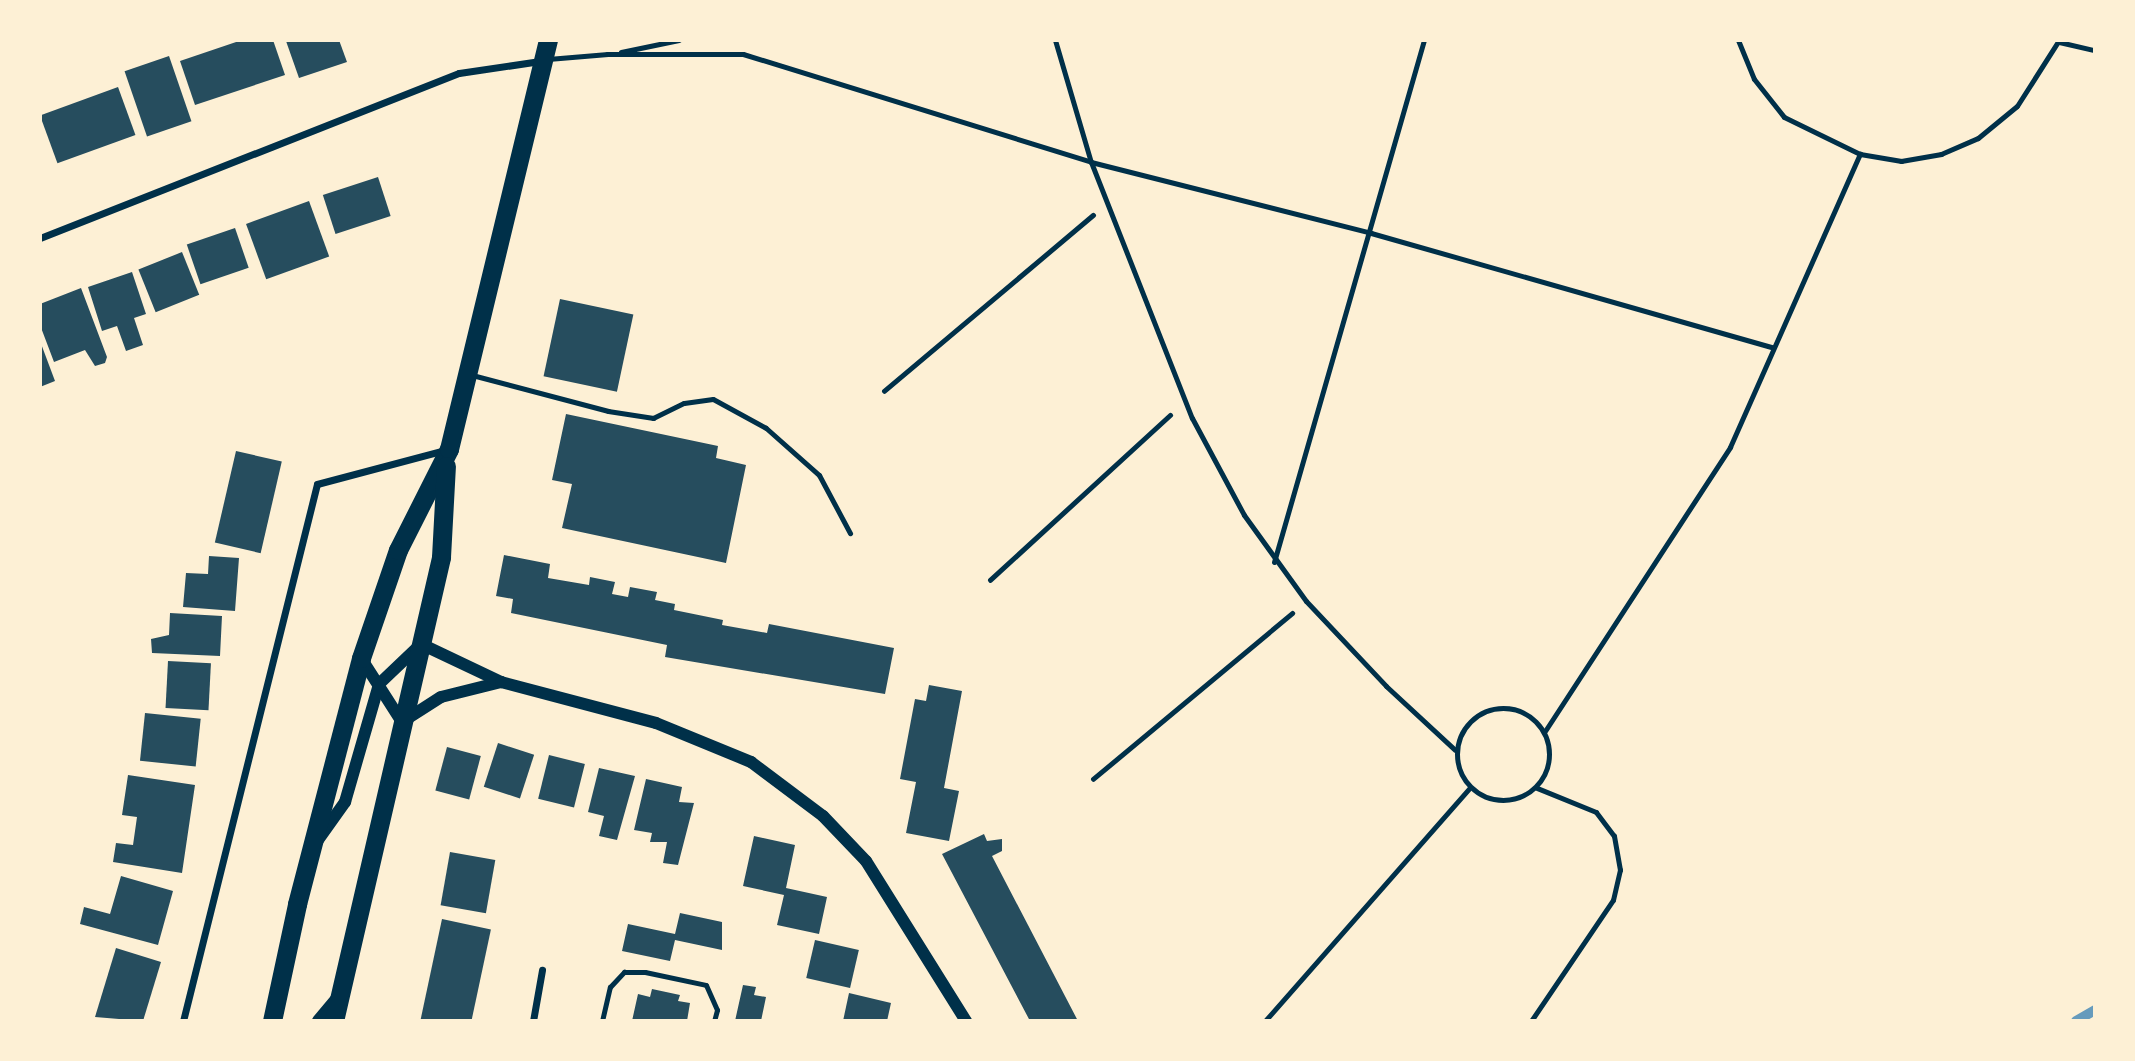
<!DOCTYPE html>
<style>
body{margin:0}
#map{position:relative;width:2135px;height:1061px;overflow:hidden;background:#fdf0d5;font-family:"Source Sans 3",sans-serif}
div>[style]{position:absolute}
.stream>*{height:10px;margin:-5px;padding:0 5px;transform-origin:5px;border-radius:5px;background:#669bbc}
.building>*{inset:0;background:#264d5e;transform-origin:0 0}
.path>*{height:4.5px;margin:-2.25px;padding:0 2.25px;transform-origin:2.25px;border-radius:2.25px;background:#003049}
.service>*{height:5px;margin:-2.5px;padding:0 2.5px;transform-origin:2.5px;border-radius:2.5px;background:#003049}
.service>.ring{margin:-2.5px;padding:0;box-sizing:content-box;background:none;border:5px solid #003049;border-radius:50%}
.minor>*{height:7px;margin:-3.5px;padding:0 3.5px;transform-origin:3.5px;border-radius:3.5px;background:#003049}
.tertiary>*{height:12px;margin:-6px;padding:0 6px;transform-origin:6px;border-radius:6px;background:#003049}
.secondary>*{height:14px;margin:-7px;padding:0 7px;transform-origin:7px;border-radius:7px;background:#003049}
.trunk>*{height:19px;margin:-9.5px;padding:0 9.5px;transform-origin:9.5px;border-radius:9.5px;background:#003049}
span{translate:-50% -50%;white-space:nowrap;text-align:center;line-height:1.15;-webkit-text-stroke:5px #fdf0d5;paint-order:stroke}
.frame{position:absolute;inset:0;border:42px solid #fdf0d5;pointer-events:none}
</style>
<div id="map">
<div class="stream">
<div style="left:2076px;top:1021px;width:22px;rotate:-30deg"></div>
</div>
<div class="building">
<div style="clip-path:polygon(242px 40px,273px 40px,285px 75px,195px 105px,180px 61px)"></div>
<div style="clip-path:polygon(339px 40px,347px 62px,299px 78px,286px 41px)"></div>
<div style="left:169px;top:56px;width:69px;height:47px;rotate:71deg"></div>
<div style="left:118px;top:87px;width:51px;height:83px;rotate:70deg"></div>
<div style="left:378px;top:177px;width:41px;height:58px;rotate:72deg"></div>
<div style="left:309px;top:201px;width:59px;height:67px;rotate:70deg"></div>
<div style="left:235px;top:228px;width:42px;height:51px;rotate:71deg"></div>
<div style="left:182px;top:252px;width:46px;height:47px;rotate:68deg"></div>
<div style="clip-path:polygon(132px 272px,146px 314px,134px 318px,143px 345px,126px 351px,117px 326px,102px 331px,88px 287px)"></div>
<div style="clip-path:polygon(81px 288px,107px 357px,105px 363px,95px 366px,85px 350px,54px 362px,40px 325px,40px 304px)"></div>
<div style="left:560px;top:299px;width:75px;height:79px;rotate:12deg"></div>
<div style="clip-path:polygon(40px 341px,55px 381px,40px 387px)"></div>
<div style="clip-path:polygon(566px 414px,718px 446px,716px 458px,746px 465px,726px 563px,562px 528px,572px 484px,552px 480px)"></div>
<div style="left:236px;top:451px;width:47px;height:94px;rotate:13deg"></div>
<div style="clip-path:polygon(504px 555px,550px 564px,548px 578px,589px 585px,590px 577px,615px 582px,612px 594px,628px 597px,630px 587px,657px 592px,655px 600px,675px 604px,674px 610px,723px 620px,722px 625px,767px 633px,769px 624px,894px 648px,885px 694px,665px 657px,667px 645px,511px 613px,513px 599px,496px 596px)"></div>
<div style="clip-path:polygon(209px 556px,239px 558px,235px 611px,183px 607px,186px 573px,208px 574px)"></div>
<div style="clip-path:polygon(170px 613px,222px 616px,220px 656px,152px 653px,151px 639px,169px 635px)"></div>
<div style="left:168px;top:661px;width:43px;height:47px;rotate:3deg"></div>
<div style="clip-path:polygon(929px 685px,962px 691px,944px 788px,959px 791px,949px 841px,906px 833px,916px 782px,900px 779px,915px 699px,926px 701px)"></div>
<div style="left:145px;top:713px;width:56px;height:48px;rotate:6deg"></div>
<div style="left:498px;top:743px;width:38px;height:46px;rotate:18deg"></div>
<div style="left:447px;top:747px;width:35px;height:45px;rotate:15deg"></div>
<div style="left:549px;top:755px;width:37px;height:45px;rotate:14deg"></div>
<div style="clip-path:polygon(599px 768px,635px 776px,617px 840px,599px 836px,604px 816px,588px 812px)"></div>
<div style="clip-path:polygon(128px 775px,195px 785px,182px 873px,113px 862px,116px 843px,133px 845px,137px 817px,122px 815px)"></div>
<div style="clip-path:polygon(646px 779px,682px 787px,679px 802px,694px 803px,678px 865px,663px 863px,667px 842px,650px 842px,652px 833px,634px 830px)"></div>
<div style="clip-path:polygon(984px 834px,987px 841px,1002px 839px,1002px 851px,992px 856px,1078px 1021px,1030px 1021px,942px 854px)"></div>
<div style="clip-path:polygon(754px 836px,795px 845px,786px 888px,827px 897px,819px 934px,777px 925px,784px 895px,743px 886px)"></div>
<div style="left:450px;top:852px;width:46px;height:54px;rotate:10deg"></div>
<div style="clip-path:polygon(121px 876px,173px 891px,158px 945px,80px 924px,84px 907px,110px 914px)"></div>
<div style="clip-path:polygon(680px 913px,722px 922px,722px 950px,675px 940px,670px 961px,622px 951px,628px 924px,675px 934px)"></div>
<div style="left:442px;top:919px;width:50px;height:104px;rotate:12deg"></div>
<div style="left:815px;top:940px;width:45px;height:39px;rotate:13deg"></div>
<div style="clip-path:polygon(116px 948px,161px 962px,143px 1021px,95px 1017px)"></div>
<div style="clip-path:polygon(743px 985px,756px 987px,754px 995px,766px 997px,761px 1021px,735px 1021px)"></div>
<div style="clip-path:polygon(652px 989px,680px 995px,678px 1001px,690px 1003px,687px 1021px,632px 1021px,638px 994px,650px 997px)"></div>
<div style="clip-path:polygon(849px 993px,891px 1003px,887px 1021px,843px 1021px)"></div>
</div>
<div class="path">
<div style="left:884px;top:391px;width:273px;rotate:-40.1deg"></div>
<div style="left:990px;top:580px;width:244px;rotate:-42.5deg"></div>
<div style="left:1093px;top:779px;width:259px;rotate:-39.8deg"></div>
<div style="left:1265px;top:1021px;width:309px;rotate:-48.7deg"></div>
</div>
<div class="service">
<div style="left:1055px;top:40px;width:127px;rotate:73.6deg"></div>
<div style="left:1091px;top:162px;width:289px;rotate:14.2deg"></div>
<div style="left:1371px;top:233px;width:417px;rotate:15.9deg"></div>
<div style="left:1738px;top:40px;width:42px;rotate:67.7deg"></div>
<div style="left:1754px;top:79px;width:48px;rotate:51.7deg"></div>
<div style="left:1784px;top:117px;width:85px;rotate:26deg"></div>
<div style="left:1860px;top:154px;width:42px;rotate:9.7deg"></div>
<div style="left:1901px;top:161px;width:41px;rotate:-9.9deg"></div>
<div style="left:1941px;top:154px;width:40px;rotate:-23.4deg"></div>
<div style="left:1978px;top:138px;width:50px;rotate:-39.4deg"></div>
<div style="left:2017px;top:106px;width:78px;rotate:-57.5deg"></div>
<div style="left:2059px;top:42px;width:37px;rotate:13deg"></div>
<div style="left:621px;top:52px;width:59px;rotate:-11.7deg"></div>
<div style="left:607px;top:54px;width:136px"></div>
<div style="left:743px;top:54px;width:364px;rotate:17.2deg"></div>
<div style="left:1091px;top:162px;width:275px;rotate:68.5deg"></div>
<div style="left:1192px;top:418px;width:110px;rotate:61.8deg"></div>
<div style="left:1244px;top:515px;width:106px;rotate:54.2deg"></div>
<div style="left:1306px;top:601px;width:117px;rotate:46.7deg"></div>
<div style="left:1386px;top:686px;width:94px;rotate:42.8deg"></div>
<div style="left:548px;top:59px;width:60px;rotate:-4.8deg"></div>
<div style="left:472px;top:375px;width:141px;rotate:14.8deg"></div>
<div style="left:608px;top:411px;width:46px;rotate:8.8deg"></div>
<div style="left:653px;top:418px;width:34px;rotate:-26deg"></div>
<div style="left:684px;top:403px;width:29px;rotate:-8deg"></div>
<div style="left:713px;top:399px;width:60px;rotate:28.7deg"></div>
<div style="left:766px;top:428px;width:71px;rotate:41.6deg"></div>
<div style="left:819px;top:475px;width:66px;rotate:61.9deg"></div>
<div style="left:1274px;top:562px;width:543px;rotate:-73.97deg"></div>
<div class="ring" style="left:1457px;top:708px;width:87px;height:87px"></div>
<div style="left:1545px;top:731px;width:339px;rotate:-56.9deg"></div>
<div style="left:1730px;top:447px;width:321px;rotate:-66.1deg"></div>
<div style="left:602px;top:1021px;width:35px;rotate:-77deg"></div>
<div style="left:610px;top:987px;width:21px;rotate:-47deg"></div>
<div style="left:624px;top:972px;width:21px"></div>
<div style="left:645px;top:972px;width:62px;rotate:12deg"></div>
<div style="left:706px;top:985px;width:27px;rotate:66deg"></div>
<div style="left:717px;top:1010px;width:11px;rotate:105deg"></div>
<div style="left:1531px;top:1021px;width:146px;rotate:-55.9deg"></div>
<div style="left:1613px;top:900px;width:31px;rotate:-77deg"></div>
<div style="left:1620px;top:870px;width:35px;rotate:-100deg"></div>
<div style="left:1614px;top:836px;width:30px;rotate:-127deg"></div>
<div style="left:1596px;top:812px;width:64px;rotate:-157.9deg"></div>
</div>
<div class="minor">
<div style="left:40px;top:238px;width:450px;rotate:-21.5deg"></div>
<div style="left:459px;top:73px;width:82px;rotate:-8.4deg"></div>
<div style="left:183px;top:1021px;width:553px;rotate:-75.99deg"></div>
<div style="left:317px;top:484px;width:132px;rotate:-14.9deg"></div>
<div style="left:533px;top:1021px;width:52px;rotate:-80deg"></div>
</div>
<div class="tertiary">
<div style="left:361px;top:658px;width:76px;rotate:57.4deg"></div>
<div style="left:402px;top:722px;width:46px;rotate:-32.7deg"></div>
<div style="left:441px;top:697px;width:62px;rotate:-14deg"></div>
<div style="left:318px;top:840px;width:47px;rotate:-54.6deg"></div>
<div style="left:345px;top:802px;width:123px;rotate:-73.9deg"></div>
<div style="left:379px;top:684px;width:58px;rotate:-43.6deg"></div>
<div style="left:421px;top:644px;width:89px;rotate:25.4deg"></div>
<div style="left:501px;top:682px;width:160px;rotate:14.8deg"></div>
<div style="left:656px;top:723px;width:103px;rotate:22.3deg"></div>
<div style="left:751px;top:762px;width:90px;rotate:36.9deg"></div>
<div style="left:823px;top:816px;width:62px;rotate:46.3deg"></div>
<div style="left:866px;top:861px;width:189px;rotate:58deg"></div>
</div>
<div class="secondary">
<div style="left:319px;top:1021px;width:30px;rotate:-50deg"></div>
</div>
<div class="trunk">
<div style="left:272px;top:1021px;width:120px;rotate:-77.9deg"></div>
<div style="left:297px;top:904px;width:254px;rotate:-75.4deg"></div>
<div style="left:361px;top:658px;width:114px;rotate:-71.1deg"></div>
<div style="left:398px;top:550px;width:113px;rotate:-63.2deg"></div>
<div style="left:449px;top:449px;width:421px;rotate:-76.4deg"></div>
<div style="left:334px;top:1021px;width:476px;rotate:-77deg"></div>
<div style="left:441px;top:557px;width:91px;rotate:-86.9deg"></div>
</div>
<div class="frame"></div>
</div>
